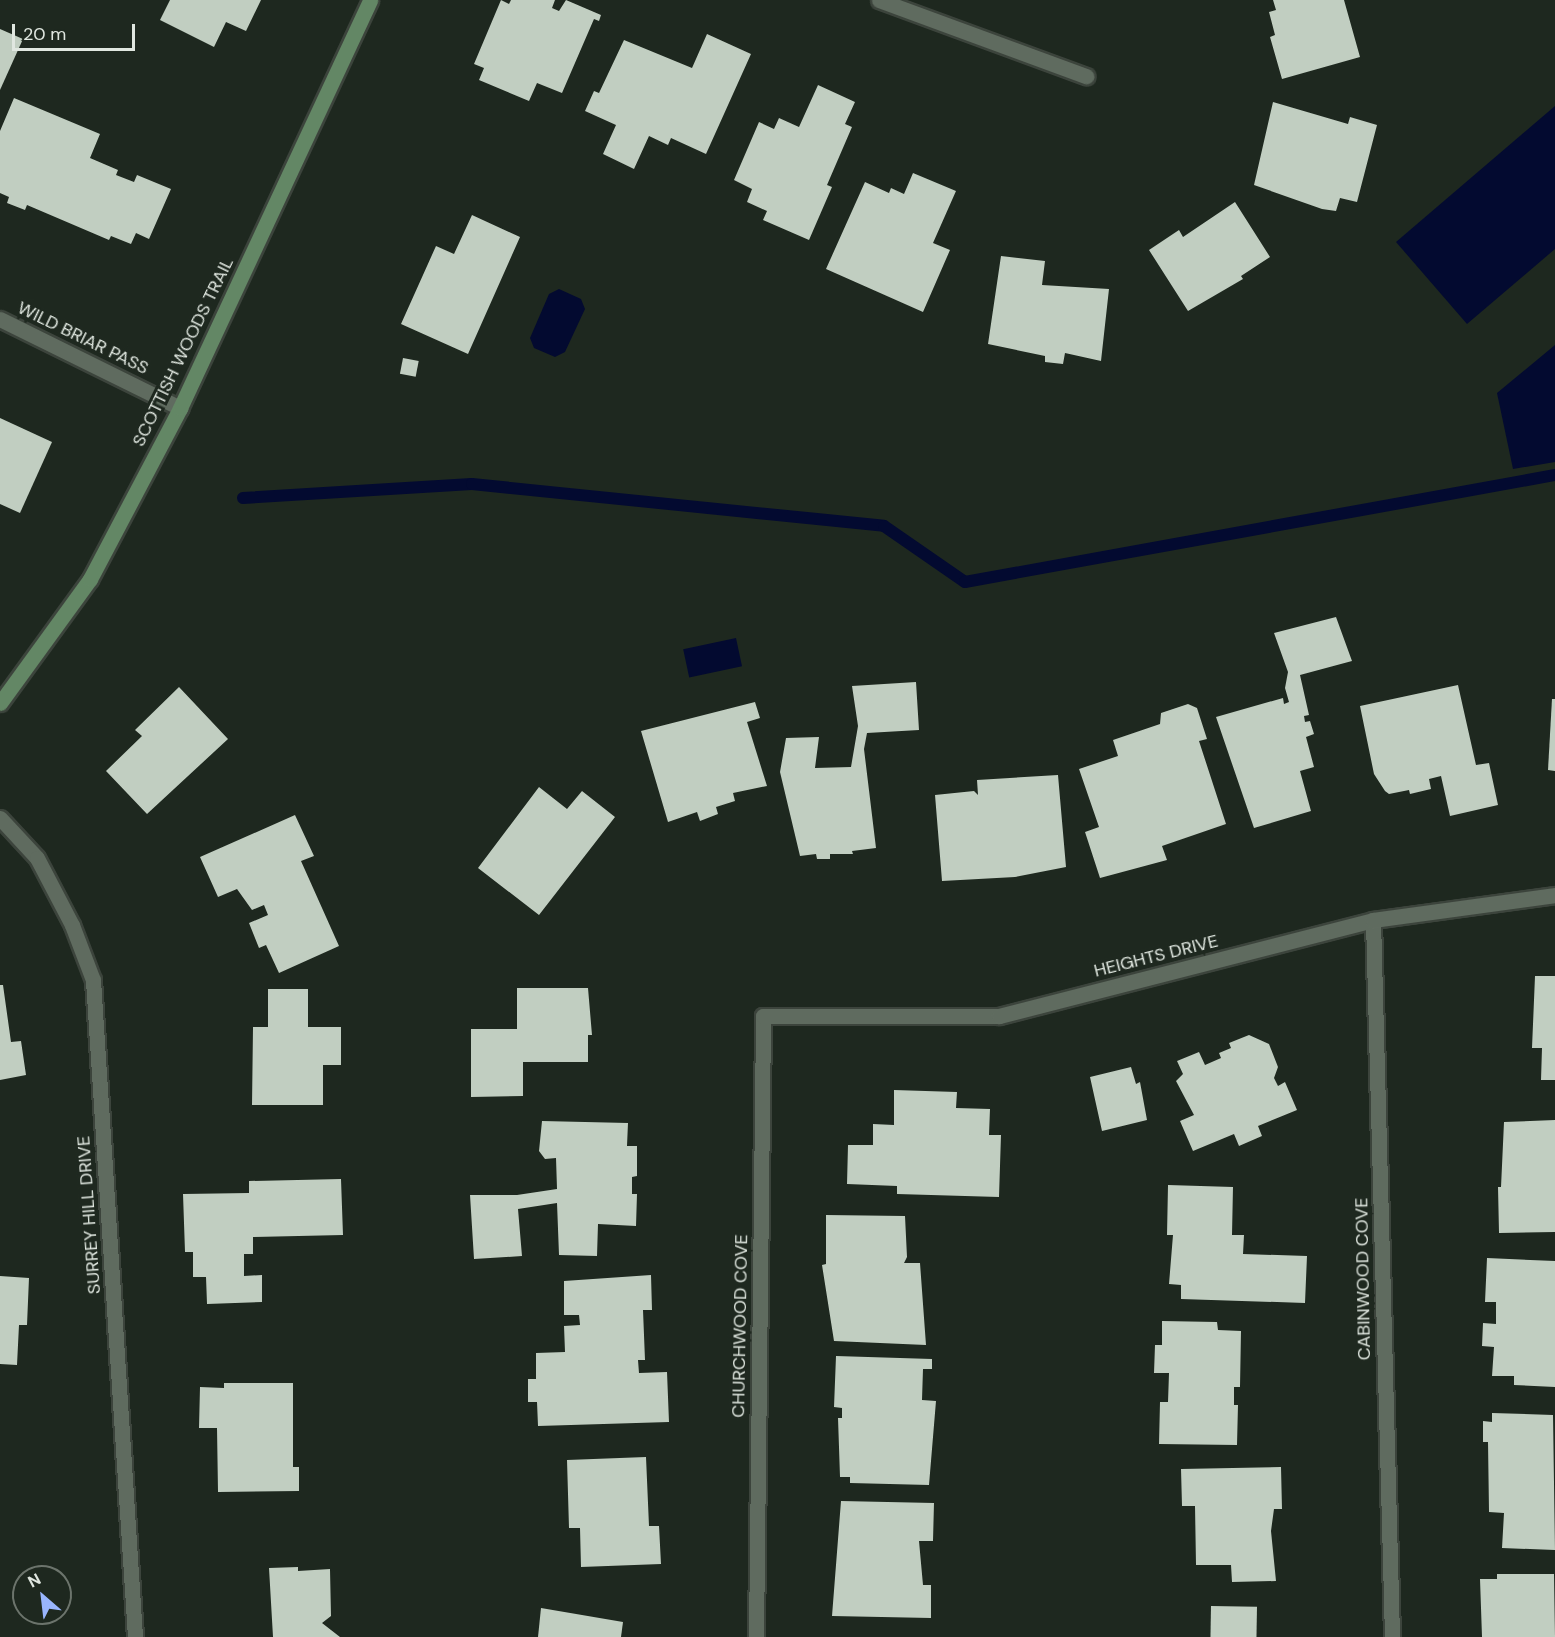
<!DOCTYPE html>
<style>
body{margin:0}
#map{position:relative;width:1555px;height:1637px;overflow:hidden;background:#1e281f;font-family:"DM Sans",sans-serif}
div>[style]{position:absolute}
.water>*{inset:0;background:#030a30;transform-origin:0 0}
.stream>*{height:12px;margin:-6px;padding:0 6px;transform-origin:6px;border-radius:6px;background:#030a30}
.building>*{inset:0;background:#c1cec1;transform-origin:0 0}
.roads{filter:drop-shadow(2px 0 #3c443c) drop-shadow(-2px 0 #3c443c) drop-shadow(0 2px #3c443c) drop-shadow(0 -2px #3c443c)}
.street>*{height:15px;margin:-7.5px;padding:0 7.5px;transform-origin:7.5px;border-radius:7.5px;background:#5f6b5f}
.secondary>*{height:15px;margin:-7.5px;padding:0 7.5px;transform-origin:7.5px;border-radius:7.5px;background:#638765}
span{translate:-50% -50%;white-space:nowrap;text-align:center;line-height:1.15;-webkit-text-stroke:6px #1e281f;paint-order:stroke}
.street-label{font-size:18px;color:#e0e7e0}
.north{position:absolute;left:12px;top:1565px;width:60px;height:60px;box-sizing:border-box;background:#1e281f;border:2px solid #6c746c;border-radius:50%;rotate:332deg;font-size:16px;font-weight:700;line-height:24px;text-align:center;color:#e0e7e0}
.north::after{content:'';display:block;margin:auto;width:21px;height:27px;background:#99b5fd;clip-path:polygon(50% 0,100% 100%,50% 72%,0 100%)}
.scale{position:absolute;left:12px;top:24px;width:123px;height:27px;box-sizing:border-box;border:3px solid #e0e7e0;border-top:0;padding-left:8px;font-size:18px;line-height:21px;white-space:nowrap;color:#e0e7e0;-webkit-text-stroke:4px #1e281f;paint-order:stroke}
</style>
<div id="map">
<div class="water">
<div style="clip-path:polygon(1555px 106px,1555px 249px,1467px 324px,1396px 242px)"></div>
<div style="clip-path:polygon(559px 289px,581px 299px,585px 309px,565px 352px,555px 357px,534px 348px,530px 338px,549px 294px)"></div>
<div style="clip-path:polygon(1555px 345px,1555px 462px,1513px 469px,1497px 393px)"></div>
<div style="left:736px;top:638px;width:29px;height:54px;rotate:78deg"></div>
</div>
<div class="stream">
<div style="left:243px;top:498px;width:229px;rotate:-3.5deg"></div>
<div style="left:472px;top:484px;width:414px;rotate:5.8deg"></div>
<div style="left:884px;top:526px;width:98px;rotate:34.7deg"></div>
<div style="left:965px;top:582px;width:600px;rotate:-10.28deg"></div>
</div>
<div class="building">
<div style="clip-path:polygon(170px 0,261px 0,246px 31px,226px 22px,214px 47px,160px 20px)"></div>
<div style="clip-path:polygon(501px 0,509px 4px,511px 0,555px 0,552px 8px,559px 11px,566px 0,601px 15px,599px 21px,594px 19px,562px 93px,537px 83px,529px 101px,479px 80px,484px 68px,474px 64px)"></div>
<div style="clip-path:polygon(1273px 0,1344px 0,1360px 57px,1282px 79px,1270px 37px,1275px 35px,1269px 12px,1276px 10px)"></div>
<div style="clip-path:polygon(0 29px,23px 39px,0 90px)"></div>
<div style="clip-path:polygon(707px 34px,751px 54px,706px 154px,671px 138px,668px 145px,649px 136px,634px 169px,603px 154px,616px 125px,585px 111px,594px 91px,599px 93px,624px 40px,692px 68px)"></div>
<div style="clip-path:polygon(818px 85px,855px 102px,845px 124px,852px 127px,827px 185px,832px 187px,809px 240px,763px 220px,767px 211px,747px 202px,752px 189px,734px 180px,759px 122px,774px 129px,779px 118px,799px 127px)"></div>
<div style="clip-path:polygon(14px 98px,100px 134px,90px 158px,118px 170px,116px 175px,134px 182px,137px 175px,171px 189px,149px 239px,136px 233px,131px 244px,111px 236px,109px 240px,27px 205px,25px 210px,7px 203px,9px 197px,0 193px,0 131px)"></div>
<div style="clip-path:polygon(1273px 102px,1348px 124px,1350px 117px,1377px 125px,1357px 202px,1340px 198px,1336px 211px,1322px 209px,1254px 185px)"></div>
<div style="clip-path:polygon(913px 173px,956px 191px,933px 243px,950px 250px,923px 312px,826px 269px,865px 182px,889px 193px,891px 188px,904px 194px)"></div>
<div style="clip-path:polygon(1235px 202px,1270px 257px,1241px 276px,1243px 279px,1188px 311px,1149px 250px,1179px 230px,1183px 237px)"></div>
<div style="clip-path:polygon(472px 215px,520px 237px,468px 354px,401px 324px,436px 246px,454px 254px)"></div>
<div style="clip-path:polygon(1001px 256px,1045px 261px,1042px 285px,1109px 289px,1101px 361px,1065px 353px,1063px 364px,1045px 362px,1045px 356px,988px 344px)"></div>
<div style="left:403px;top:358px;width:16px;height:16px;rotate:11deg"></div>
<div style="clip-path:polygon(0 418px,52px 442px,20px 513px,0 504px)"></div>
<div style="clip-path:polygon(1336px 617px,1352px 661px,1300px 675px,1309px 715px,1304px 716px,1305px 722px,1310px 721px,1314px 734px,1306px 737px,1314px 767px,1300px 771px,1311px 811px,1254px 828px,1216px 717px,1283px 698px,1284px 704px,1289px 702px,1285px 688px,1288px 672px,1274px 633px)"></div>
<div style="clip-path:polygon(916px 682px,919px 730px,867px 733px,864px 749px,876px 848px,852px 851px,853px 854px,830px 854px,830px 859px,817px 859px,816px 854px,800px 856px,780px 772px,786px 738px,819px 737px,815px 768px,851px 767px,858px 726px,852px 686px)"></div>
<div style="clip-path:polygon(1458px 685px,1476px 765px,1489px 763px,1498px 805px,1450px 816px,1441px 776px,1429px 779px,1431px 789px,1410px 794px,1409px 790px,1389px 794px,1385px 791px,1374px 774px,1360px 706px)"></div>
<div style="clip-path:polygon(179px 687px,228px 739px,147px 814px,106px 771px,142px 736px,135px 730px)"></div>
<div style="clip-path:polygon(1552px 699px,1555px 699px,1555px 771px,1548px 770px)"></div>
<div style="clip-path:polygon(755px 702px,760px 718px,747px 722px,767px 786px,733px 793px,735px 801px,716px 807px,718px 814px,700px 821px,697px 812px,668px 822px,641px 731px)"></div>
<div style="clip-path:polygon(1188px 704px,1197px 708px,1207px 739px,1199px 741px,1226px 824px,1162px 846px,1167px 860px,1100px 878px,1085px 832px,1099px 827px,1079px 769px,1118px 756px,1113px 740px,1160px 724px,1161px 713px)"></div>
<div style="clip-path:polygon(1058px 775px,1066px 867px,1015px 877px,942px 881px,935px 795px,974px 791px,978px 795px,977px 780px)"></div>
<div style="clip-path:polygon(539px 787px,567px 809px,582px 791px,615px 817px,539px 915px,478px 868px)"></div>
<div style="clip-path:polygon(295px 815px,314px 856px,301px 861px,339px 946px,279px 973px,266px 945px,259px 948px,249px 923px,268px 915px,264px 905px,252px 910px,237px 889px,218px 897px,200px 857px)"></div>
<div style="clip-path:polygon(1535px 976px,1555px 976px,1555px 1080px,1541px 1080px,1542px 1048px,1532px 1048px)"></div>
<div style="clip-path:polygon(0 985px,3px 985px,11px 1042px,21px 1041px,26px 1075px,0 1080px)"></div>
<div style="clip-path:polygon(517px 988px,588px 988px,592px 1035px,588px 1035px,588px 1062px,523px 1062px,523px 1096px,471px 1097px,471px 1029px,517px 1029px)"></div>
<div style="clip-path:polygon(268px 989px,308px 989px,308px 1027px,341px 1027px,341px 1065px,323px 1065px,323px 1105px,252px 1105px,253px 1027px,268px 1027px)"></div>
<div style="clip-path:polygon(1249px 1035px,1269px 1044px,1278px 1067px,1274px 1078px,1278px 1086px,1285px 1082px,1297px 1110px,1258px 1126px,1262px 1136px,1239px 1146px,1234px 1134px,1193px 1151px,1180px 1121px,1194px 1115px,1176px 1081px,1183px 1074px,1177px 1061px,1199px 1052px,1205px 1065px,1221px 1058px,1219px 1053px,1231px 1048px,1229px 1043px)"></div>
<div style="clip-path:polygon(1131px 1067px,1136px 1084px,1140px 1082px,1147px 1120px,1102px 1131px,1090px 1077px)"></div>
<div style="clip-path:polygon(894px 1090px,957px 1092px,956px 1108px,990px 1109px,989px 1135px,1001px 1135px,999px 1197px,897px 1194px,897px 1186px,847px 1184px,848px 1145px,873px 1145px,873px 1124px,894px 1125px)"></div>
<div style="clip-path:polygon(1555px 1120px,1555px 1232px,1499px 1233px,1498px 1187px,1501px 1187px,1504px 1122px)"></div>
<div style="clip-path:polygon(542px 1121px,628px 1123px,627px 1146px,637px 1146px,637px 1176px,632px 1177px,632px 1194px,637px 1194px,636px 1226px,598px 1224px,597px 1256px,559px 1255px,557px 1203px,518px 1209px,522px 1256px,474px 1259px,470px 1195px,517px 1195px,557px 1189px,556px 1158px,545px 1159px,539px 1151px)"></div>
<div style="clip-path:polygon(341px 1179px,343px 1235px,253px 1237px,253px 1254px,244px 1254px,244px 1276px,262px 1275px,262px 1302px,207px 1304px,206px 1277px,193px 1277px,193px 1252px,185px 1252px,183px 1194px,249px 1193px,249px 1181px)"></div>
<div style="clip-path:polygon(1168px 1185px,1233px 1187px,1232px 1235px,1244px 1235px,1243px 1254px,1307px 1256px,1305px 1303px,1181px 1299px,1181px 1285px,1169px 1284px,1173px 1235px,1167px 1235px)"></div>
<div style="clip-path:polygon(826px 1215px,905px 1216px,907px 1257px,904px 1263px,920px 1263px,926px 1345px,834px 1341px,822px 1265px,826px 1264px)"></div>
<div style="clip-path:polygon(1487px 1258px,1555px 1261px,1555px 1387px,1514px 1385px,1514px 1376px,1492px 1376px,1494px 1347px,1482px 1346px,1483px 1323px,1496px 1324px,1496px 1302px,1485px 1302px)"></div>
<div style="clip-path:polygon(651px 1275px,652px 1310px,643px 1310px,645px 1360px,638px 1360px,639px 1373px,667px 1372px,669px 1422px,538px 1426px,537px 1402px,528px 1402px,528px 1379px,536px 1379px,536px 1353px,565px 1352px,564px 1326px,580px 1325px,579px 1315px,564px 1315px,564px 1281px)"></div>
<div style="clip-path:polygon(0 1276px,29px 1278px,27px 1325px,19px 1325px,17px 1365px,0 1364px)"></div>
<div style="clip-path:polygon(1162px 1321px,1217px 1322px,1218px 1330px,1241px 1331px,1240px 1387px,1234px 1387px,1234px 1405px,1238px 1405px,1237px 1445px,1159px 1444px,1160px 1402px,1168px 1402px,1169px 1373px,1154px 1373px,1155px 1345px,1162px 1345px)"></div>
<div style="clip-path:polygon(836px 1356px,932px 1359px,932px 1369px,923px 1369px,922px 1400px,936px 1401px,929px 1485px,850px 1483px,850px 1477px,840px 1477px,838px 1418px,842px 1418px,842px 1408px,834px 1407px)"></div>
<div style="clip-path:polygon(224px 1383px,293px 1383px,293px 1467px,299px 1467px,299px 1491px,218px 1492px,217px 1428px,199px 1428px,200px 1387px,224px 1388px)"></div>
<div style="clip-path:polygon(1492px 1413px,1553px 1415px,1555px 1550px,1502px 1548px,1504px 1513px,1489px 1512px,1488px 1442px,1483px 1442px,1483px 1421px,1492px 1422px)"></div>
<div style="clip-path:polygon(646px 1457px,649px 1526px,659px 1526px,661px 1564px,581px 1567px,580px 1528px,569px 1528px,567px 1460px)"></div>
<div style="clip-path:polygon(1281px 1467px,1282px 1509px,1274px 1509px,1271px 1531px,1276px 1581px,1232px 1582px,1231px 1565px,1196px 1565px,1195px 1506px,1182px 1506px,1181px 1469px)"></div>
<div style="clip-path:polygon(841px 1501px,934px 1503px,933px 1541px,919px 1541px,923px 1585px,931px 1585px,931px 1618px,832px 1616px)"></div>
<div style="clip-path:polygon(298px 1567px,298px 1571px,330px 1569px,331px 1616px,322px 1623px,340px 1637px,273px 1637px,269px 1568px)"></div>
<div style="clip-path:polygon(1497px 1574px,1554px 1574px,1555px 1637px,1482px 1637px,1480px 1579px,1497px 1579px)"></div>
<div style="left:1211px;top:1606px;width:46px;height:31px;rotate:1deg"></div>
<div style="clip-path:polygon(541px 1608px,623px 1622px,621px 1637px,538px 1637px)"></div>
</div>
<div class="roads">
<div class="street">
<div style="left:879px;top:0;width:221px;rotate:20.2deg"></div>
<div style="left:0;top:319px;width:201px;rotate:26.3deg"></div>
<div style="left:0;top:818px;width:54px;rotate:47.2deg"></div>
<div style="left:37px;top:858px;width:76px;rotate:62.4deg"></div>
<div style="left:72px;top:925px;width:59px;rotate:69.1deg"></div>
<div style="left:93px;top:980px;width:658px;rotate:86.34deg"></div>
<div style="left:1373px;top:920px;width:717px;rotate:88.48deg"></div>
<div style="left:756px;top:1637px;width:621px;rotate:-89.35deg"></div>
<div style="left:763px;top:1016px;width:236px"></div>
<div style="left:999px;top:1016px;width:386px;rotate:-14.4deg"></div>
<div style="left:1373px;top:920px;width:184px;rotate:-7.8deg"></div>
</div>
<div class="secondary">
<div style="left:0;top:703px;width:153px;rotate:-54deg"></div>
<div style="left:90px;top:579px;width:193px;rotate:-62.2deg"></div>
<div style="left:180px;top:408px;width:450px;rotate:-65deg"></div>
</div>
</div>
<div class="street-label">
<span style="left:83px;top:338px;rotate:26deg">WILD BRIAR PASS</span>
<span style="left:183px;top:352px;rotate:-64deg">SCOTTISH WOODS TRAIL</span>
<span style="left:1156px;top:956px;rotate:-14deg">HEIGHTS DRIVE</span>
<span style="left:89px;top:1215px;rotate:-94deg">SURREY HILL DRIVE</span>
<span style="left:1363px;top:1279px;rotate:-91deg">CABINWOOD COVE</span>
<span style="left:740px;top:1326px;rotate:-89deg">CHURCHWOOD COVE</span>
</div>
<div class="north">N</div>
<div class="scale">20 m</div>
</div>
